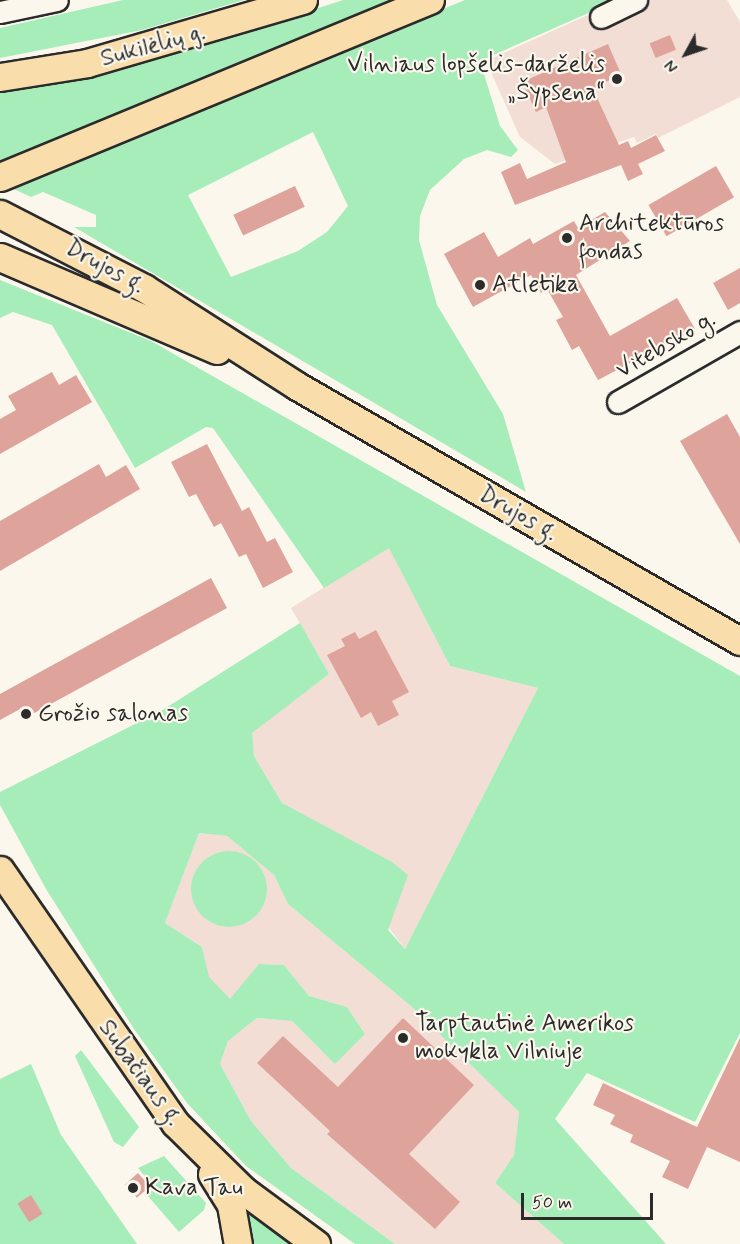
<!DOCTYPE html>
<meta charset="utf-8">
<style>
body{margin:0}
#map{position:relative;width:740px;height:1244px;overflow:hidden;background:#fbf7ec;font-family:Mynerve,sans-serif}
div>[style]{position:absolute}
.built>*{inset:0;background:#f2ded4}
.green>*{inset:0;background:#a6edb9}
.round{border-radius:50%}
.building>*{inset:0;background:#dea49b;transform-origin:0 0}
.roads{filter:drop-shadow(2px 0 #2b2b2b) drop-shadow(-2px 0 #2b2b2b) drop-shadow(0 2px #2b2b2b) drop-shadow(0 -2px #2b2b2b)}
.minor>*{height:21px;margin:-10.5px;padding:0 10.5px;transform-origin:10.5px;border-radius:10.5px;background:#fbf7ec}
.major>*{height:27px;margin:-13.5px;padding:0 13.5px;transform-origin:13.5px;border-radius:13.5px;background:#f9deab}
.dots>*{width:16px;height:16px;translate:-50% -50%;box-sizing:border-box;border:3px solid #fbf7ec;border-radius:50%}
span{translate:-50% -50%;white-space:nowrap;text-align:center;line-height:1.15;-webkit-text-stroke:4.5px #fbf7ec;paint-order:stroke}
.street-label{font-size:24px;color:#2b2b2b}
.poi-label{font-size:24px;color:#2b2b2b}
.right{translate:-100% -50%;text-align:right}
.left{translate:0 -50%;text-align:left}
.north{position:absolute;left:656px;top:24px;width:60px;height:60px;-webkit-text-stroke:4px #fbf7ec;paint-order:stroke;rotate:230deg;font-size:16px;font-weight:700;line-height:24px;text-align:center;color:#2b2b2b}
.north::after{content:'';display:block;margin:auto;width:21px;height:27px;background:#2b2b2b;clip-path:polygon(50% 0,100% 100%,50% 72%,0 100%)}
.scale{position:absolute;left:521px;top:1193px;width:132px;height:27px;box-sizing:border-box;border:3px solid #2b2b2b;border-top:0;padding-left:8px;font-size:18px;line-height:21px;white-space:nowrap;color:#2b2b2b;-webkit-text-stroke:4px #fbf7ec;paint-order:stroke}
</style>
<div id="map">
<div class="built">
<div style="clip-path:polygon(621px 0,727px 0,740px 22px,740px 97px,658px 138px,656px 134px,637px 143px,634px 137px,555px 164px,520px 137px,486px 61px)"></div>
<div style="clip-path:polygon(389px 547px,450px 666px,538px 688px,405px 949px,307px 820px,282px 803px,254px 756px,251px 733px,329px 674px,291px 608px)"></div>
<div style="clip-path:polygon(199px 833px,227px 836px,274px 875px,288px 904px,412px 1007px,519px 1112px,514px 1155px,495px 1183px,564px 1244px,395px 1244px,291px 1168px,251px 1121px,220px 1064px,228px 1041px,257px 1018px,292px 1021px,335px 1063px,365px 1034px,347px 1007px,309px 996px,284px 965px,259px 964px,230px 1000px,208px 977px,202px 947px,165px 923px)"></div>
</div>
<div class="green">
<div style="clip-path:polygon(123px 0,244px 0,142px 30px,0 58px,0 28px)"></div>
<div style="clip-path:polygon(343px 0,400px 0,0 166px,0 89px,190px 50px)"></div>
<div style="clip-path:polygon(evenodd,465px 0,618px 0,480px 61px,500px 126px,518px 150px,511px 157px,487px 150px,464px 159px,430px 190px,420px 216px,419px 240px,437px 305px,503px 414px,526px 492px,74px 227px,96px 227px,96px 215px,43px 192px,31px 197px,7px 186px,465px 0,313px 132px,348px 206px,327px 232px,298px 251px,231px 277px,188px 195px,313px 132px)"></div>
<div style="clip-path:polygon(0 280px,151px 341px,740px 676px,740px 1033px,695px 1122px,587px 1073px,555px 1119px,666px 1244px,564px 1244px,495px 1183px,514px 1155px,519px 1112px,412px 1007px,288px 904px,274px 875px,227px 836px,199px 833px,165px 923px,202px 947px,209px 977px,230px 999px,259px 964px,284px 965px,309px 996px,347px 1007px,365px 1034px,335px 1064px,292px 1021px,257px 1018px,228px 1041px,220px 1064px,251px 1121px,291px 1168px,395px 1244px,355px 1244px,246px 1166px,187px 1103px,134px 1029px,46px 889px,0 805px,0 792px,161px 711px,300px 623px,329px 674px,252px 733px,254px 756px,282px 803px,392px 862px,408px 875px,388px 930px,405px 949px,538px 688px,450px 666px,389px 548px,324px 588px,213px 428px,206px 427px,135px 468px,52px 325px,13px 312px,0 318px)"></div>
<div class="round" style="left:191px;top:851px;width:76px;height:76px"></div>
<div style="clip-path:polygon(81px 1050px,139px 1127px,123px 1147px,114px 1142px,75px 1056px)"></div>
<div style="clip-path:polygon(31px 1064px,61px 1135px,137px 1244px,0 1244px,0 1079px)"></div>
<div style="clip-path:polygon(164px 1156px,206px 1203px,204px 1210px,179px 1232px,147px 1195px,154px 1188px,138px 1168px)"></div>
<div style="clip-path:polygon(244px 1215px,258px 1216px,293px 1244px,247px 1244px)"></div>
</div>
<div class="building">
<div style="left:670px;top:35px;width:16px;height:22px;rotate:68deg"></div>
<div style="clip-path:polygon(608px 44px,621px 74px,593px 89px,619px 145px,628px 141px,631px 148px,656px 135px,665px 151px,638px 164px,643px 174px,628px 181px,621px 165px,515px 205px,501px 172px,520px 163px,527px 179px,566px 162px,546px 107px,536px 112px,522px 82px)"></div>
<div style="left:716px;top:166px;width:36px;height:78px;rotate:60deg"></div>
<div style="left:295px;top:186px;width:23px;height:68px;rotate:65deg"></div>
<div style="clip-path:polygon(605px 212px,630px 241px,576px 275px,610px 336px,677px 298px,695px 329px,598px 380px,579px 346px,572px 350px,556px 320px,563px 317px,547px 289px,541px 293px,531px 275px,473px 307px,444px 254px,484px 232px,498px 257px,530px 238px,533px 244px,574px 221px,578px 228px)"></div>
<div style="clip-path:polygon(740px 268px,740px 303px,728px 310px,713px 283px)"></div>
<div style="clip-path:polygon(52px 372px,59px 385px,76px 375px,92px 402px,0 454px,0 419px,16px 410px,8px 396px)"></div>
<div style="clip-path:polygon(727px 414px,740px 437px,740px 544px,680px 441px)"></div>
<div style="clip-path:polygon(207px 444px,242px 511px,249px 507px,267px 542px,275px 538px,293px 572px,263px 588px,246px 554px,239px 557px,221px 523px,214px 527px,196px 494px,189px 497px,171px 462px)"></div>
<div style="clip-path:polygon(99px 464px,106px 477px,126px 465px,140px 489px,0 571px,0 521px)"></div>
<div style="clip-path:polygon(211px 578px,227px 608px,27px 717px,22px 708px,0 720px,0 694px)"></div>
<div style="clip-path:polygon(376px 630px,409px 692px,392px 701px,399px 715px,378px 726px,371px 712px,361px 718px,327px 655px,345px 646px,341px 639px,355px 632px,359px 639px)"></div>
<div style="clip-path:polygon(403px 1018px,474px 1085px,409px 1154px,460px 1202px,435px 1229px,327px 1134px,330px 1131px,257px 1063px,283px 1036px,338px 1087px)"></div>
<div style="clip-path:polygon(740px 1038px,740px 1162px,707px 1147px,688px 1189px,662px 1177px,670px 1161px,630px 1142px,633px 1135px,610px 1124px,615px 1115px,593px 1105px,603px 1083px,697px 1127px)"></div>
<div style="left:138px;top:1173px;width:18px;height:17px;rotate:49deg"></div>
<div style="left:31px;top:1195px;width:22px;height:16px;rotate:58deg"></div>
</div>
<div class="roads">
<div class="minor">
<div style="left:0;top:12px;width:58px;rotate:-11.9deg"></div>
<div style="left:601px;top:17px;width:39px;rotate:-26deg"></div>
<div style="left:618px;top:402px;width:141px;rotate:-29.8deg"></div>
</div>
<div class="major">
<div style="left:0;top:77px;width:88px;rotate:-9.1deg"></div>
<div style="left:87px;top:63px;width:225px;rotate:-16.3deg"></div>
<div style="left:0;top:177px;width:465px;rotate:-22.4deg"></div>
<div style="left:0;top:214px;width:162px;rotate:27.2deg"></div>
<div style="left:144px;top:288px;width:182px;rotate:32.6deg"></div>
<div style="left:297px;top:386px;width:511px;rotate:29.93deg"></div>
<div style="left:0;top:257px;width:236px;rotate:23.2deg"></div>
<div style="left:0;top:870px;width:308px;rotate:55.3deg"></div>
<div style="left:175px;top:1123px;width:95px;rotate:44.6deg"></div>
<div style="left:243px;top:1190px;width:91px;rotate:36.5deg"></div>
<div style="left:212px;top:1174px;width:36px;rotate:58deg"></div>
<div style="left:231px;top:1205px;width:40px;rotate:80deg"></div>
</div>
</div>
<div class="dots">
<div style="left:617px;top:79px;background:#2b2b2b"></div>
<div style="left:567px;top:238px;background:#2b2b2b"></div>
<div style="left:480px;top:285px;background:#2b2b2b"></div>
<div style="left:26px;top:714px;background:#2b2b2b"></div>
<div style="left:403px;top:1038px;background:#2b2b2b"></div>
<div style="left:133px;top:1188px;background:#2b2b2b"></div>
</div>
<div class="street-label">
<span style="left:153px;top:46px;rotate:-15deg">Sukilėlių g.</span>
<span style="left:105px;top:267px;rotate:29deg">Drujos g.</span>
<span style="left:666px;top:345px;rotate:-30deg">Vitebsko g.</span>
<span style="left:518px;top:514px;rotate:30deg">Drujos g.</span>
<span style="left:140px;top:1073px;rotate:54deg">Subačiaus g.</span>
</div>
<div class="poi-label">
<span class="right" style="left:605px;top:79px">Vilniaus lopšelis-darželis<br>„Šypsena“</span>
<span class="left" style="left:579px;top:238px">Architektūros<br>fondas</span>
<span class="left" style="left:492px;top:285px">Atletika</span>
<span class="left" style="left:38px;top:714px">Grožio salonas</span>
<span class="left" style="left:415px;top:1038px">Tarptautinė Amerikos<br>mokykla Vilniuje</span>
<span class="left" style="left:145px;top:1188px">Kava Tau</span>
</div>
<div class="north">N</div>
<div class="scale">50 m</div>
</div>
